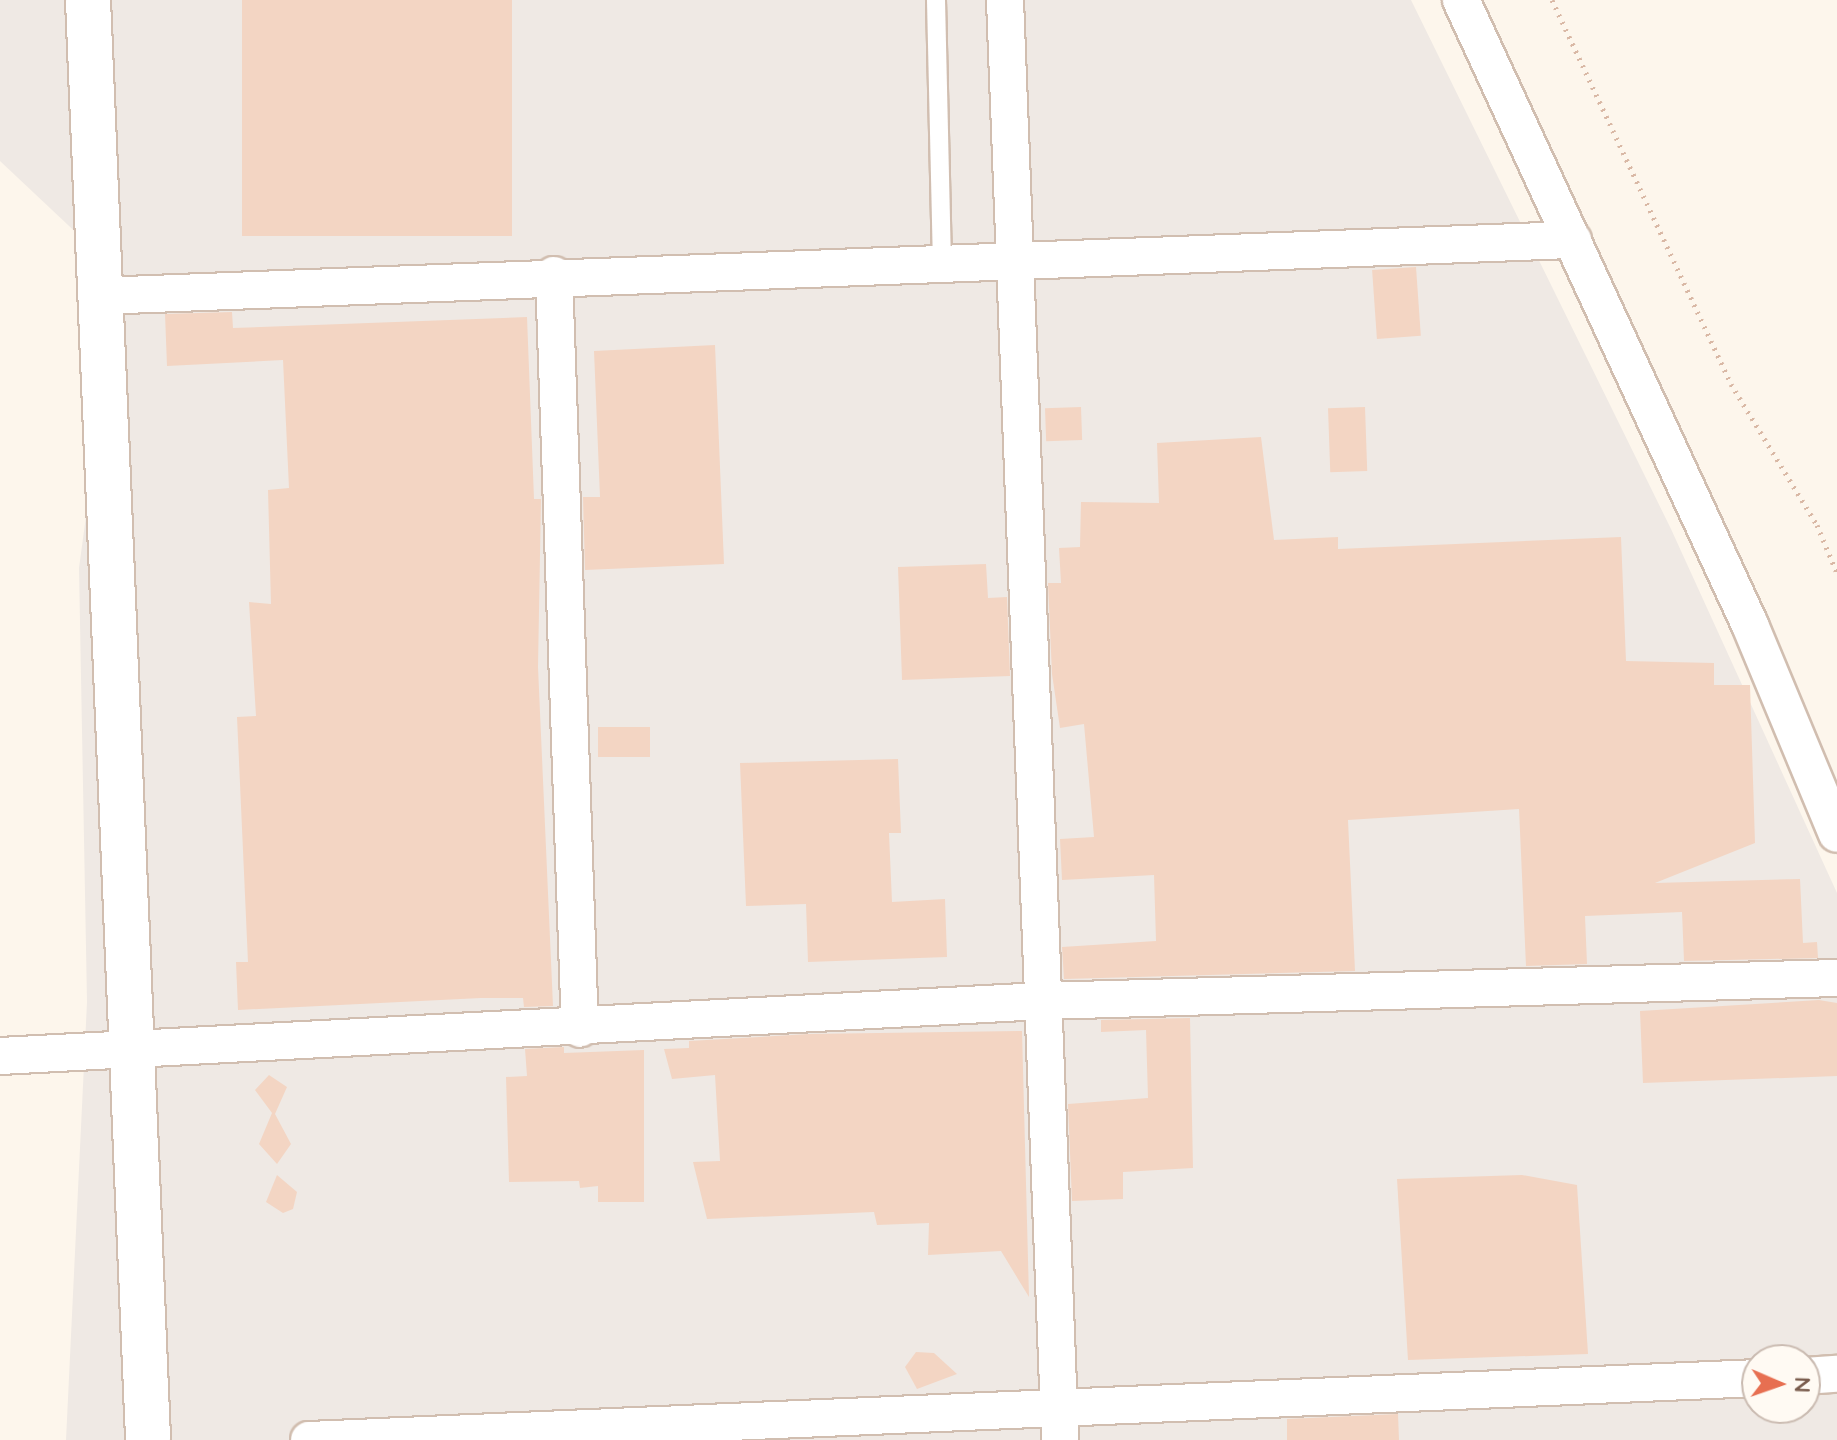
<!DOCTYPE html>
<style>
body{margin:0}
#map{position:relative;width:1837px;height:1440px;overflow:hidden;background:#fdf6ec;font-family:Quicksand,sans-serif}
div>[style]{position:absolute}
.industrial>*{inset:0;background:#efe9e4}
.building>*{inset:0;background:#f3d5c3;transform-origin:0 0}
.path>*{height:5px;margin-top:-2.5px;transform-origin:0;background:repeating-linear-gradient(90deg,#d9b8a5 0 2px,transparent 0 8px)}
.roads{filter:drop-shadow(2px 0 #d1beb0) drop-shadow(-2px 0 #d1beb0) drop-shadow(0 2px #d1beb0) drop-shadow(0 -2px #d1beb0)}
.service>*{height:18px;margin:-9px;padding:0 9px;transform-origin:9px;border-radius:9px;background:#fff}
.minor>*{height:36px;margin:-18px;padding:0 18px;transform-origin:18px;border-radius:18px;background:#fff}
.tertiary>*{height:44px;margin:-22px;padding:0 22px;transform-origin:22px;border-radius:22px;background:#fff}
span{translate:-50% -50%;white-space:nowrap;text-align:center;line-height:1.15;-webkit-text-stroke:7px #fffaf3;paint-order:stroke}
.north{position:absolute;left:1741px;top:1344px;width:80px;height:80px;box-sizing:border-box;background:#fffaf3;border:2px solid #cabbb1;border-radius:50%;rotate:92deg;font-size:22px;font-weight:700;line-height:32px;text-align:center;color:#7a5c4d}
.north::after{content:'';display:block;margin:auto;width:28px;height:36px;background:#e76f51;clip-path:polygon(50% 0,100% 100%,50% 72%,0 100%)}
</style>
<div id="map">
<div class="industrial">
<div style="clip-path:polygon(evenodd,0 0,1411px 0,1671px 529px,1837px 893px,1837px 1440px,66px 1440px,87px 1002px,79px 568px,119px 273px,0 161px,0 0,1757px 1360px,1805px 1360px,1805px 1408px,1757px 1408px,1757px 1360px)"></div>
</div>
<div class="building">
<div style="left:242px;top:0;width:270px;height:236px"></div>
<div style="left:1416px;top:267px;width:69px;height:44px;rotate:86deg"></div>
<div style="clip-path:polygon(232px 312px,233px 328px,527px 317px,534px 499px,541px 499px,538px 667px,553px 1006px,524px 1007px,523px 998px,481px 998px,238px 1010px,236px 962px,248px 962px,237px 717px,256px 716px,249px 602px,271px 604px,268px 490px,289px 488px,283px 360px,167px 366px,165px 314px)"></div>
<div style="clip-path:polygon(715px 345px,724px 564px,585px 570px,583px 497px,600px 497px,594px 351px)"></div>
<div style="left:1081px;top:407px;width:33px;height:36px;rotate:88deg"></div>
<div style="left:1365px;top:407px;width:64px;height:37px;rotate:88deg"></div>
<div style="clip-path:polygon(1261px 437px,1274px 540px,1338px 537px,1338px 549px,1621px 537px,1626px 661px,1714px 663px,1714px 685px,1750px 685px,1755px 843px,1655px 883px,1800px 879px,1803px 943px,1817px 942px,1818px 958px,1684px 961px,1682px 912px,1585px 916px,1587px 964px,1526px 966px,1519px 809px,1348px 820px,1355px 971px,1064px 979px,1062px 947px,1156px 941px,1154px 875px,1062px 880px,1060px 839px,1094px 837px,1084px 724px,1060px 728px,1052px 674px,1048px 583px,1061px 583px,1059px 548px,1080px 547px,1081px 502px,1159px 503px,1157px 443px)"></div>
<div style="clip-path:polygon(986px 564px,988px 598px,1007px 597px,1010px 676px,902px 680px,898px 567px)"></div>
<div style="left:650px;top:727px;width:30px;height:52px;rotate:90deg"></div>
<div style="clip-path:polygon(898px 759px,901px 833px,889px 833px,892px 902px,945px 899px,947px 957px,808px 962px,806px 904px,746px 906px,740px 763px)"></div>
<div style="clip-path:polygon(1819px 1000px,1837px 1003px,1837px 1076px,1643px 1083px,1640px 1011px)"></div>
<div style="clip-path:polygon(1190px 1018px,1193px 1168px,1123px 1172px,1123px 1199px,1072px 1201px,1068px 1104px,1148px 1098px,1146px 1030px,1101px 1032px,1101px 1020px)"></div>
<div style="clip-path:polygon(1022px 1031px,1029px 1297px,1001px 1251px,928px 1255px,929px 1223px,877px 1225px,874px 1212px,707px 1219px,693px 1162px,720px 1161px,715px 1075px,672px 1079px,664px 1049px,689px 1048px,689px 1041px,809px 1034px)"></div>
<div style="clip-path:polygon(564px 1047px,564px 1053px,644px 1050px,644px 1202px,598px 1202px,598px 1186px,580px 1188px,579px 1181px,509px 1182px,506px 1077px,527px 1076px,525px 1049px)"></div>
<div style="clip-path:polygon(269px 1075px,287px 1087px,275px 1114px,291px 1144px,277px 1164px,259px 1144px,272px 1113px,255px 1090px)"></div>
<div style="clip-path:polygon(277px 1175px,297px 1192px,293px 1209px,283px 1213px,266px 1202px)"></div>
<div style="clip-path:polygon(1522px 1175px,1577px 1185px,1588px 1354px,1408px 1360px,1397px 1179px)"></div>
<div style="clip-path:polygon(916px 1352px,934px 1353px,957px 1374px,917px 1389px,905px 1367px)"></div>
<div style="clip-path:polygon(1398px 1414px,1399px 1440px,1287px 1440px,1287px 1419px)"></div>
</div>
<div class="path">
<div style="left:1552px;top:0;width:424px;rotate:65deg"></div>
<div style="left:1731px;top:384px;width:165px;rotate:58.6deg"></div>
<div style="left:1817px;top:525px;width:52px;rotate:67.4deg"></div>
</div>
<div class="roads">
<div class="service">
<div style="left:936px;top:0;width:260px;rotate:88.7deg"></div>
</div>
<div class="minor">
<div style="left:1005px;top:0;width:1441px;rotate:87.81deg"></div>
<div style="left:1461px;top:0;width:689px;rotate:65.18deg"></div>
<div style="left:1750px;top:625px;width:226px;rotate:67.4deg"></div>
<div style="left:554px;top:275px;width:754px;rotate:88.03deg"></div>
<div style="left:99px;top:296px;width:1475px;rotate:-2.18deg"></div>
<div style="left:0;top:1056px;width:1044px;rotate:-3.02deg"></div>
<div style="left:1043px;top:1001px;width:794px;rotate:-1.66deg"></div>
<div style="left:1805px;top:1376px;width:32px;rotate:-4deg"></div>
<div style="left:309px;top:1440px;width:1449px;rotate:-2.45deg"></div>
</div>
<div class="tertiary">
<div style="left:88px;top:0;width:1441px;rotate:87.61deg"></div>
</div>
</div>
<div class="north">N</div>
</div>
